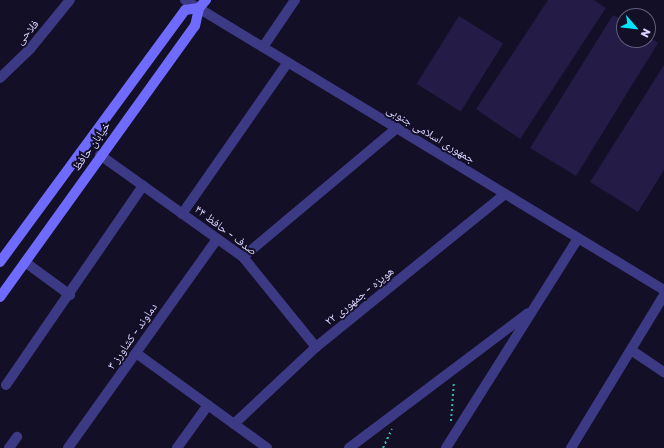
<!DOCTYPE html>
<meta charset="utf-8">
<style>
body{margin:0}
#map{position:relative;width:664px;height:448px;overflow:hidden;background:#130f26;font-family:"Golos Text","Noto Naskh Arabic",sans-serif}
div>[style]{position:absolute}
.building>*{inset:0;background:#241b47;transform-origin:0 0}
.path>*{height:2px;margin-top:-1px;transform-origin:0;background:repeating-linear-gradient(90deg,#2fb8b0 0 2px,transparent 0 5px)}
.minor>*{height:10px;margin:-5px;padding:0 5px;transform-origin:5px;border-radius:5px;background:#3d3a85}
.tertiary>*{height:10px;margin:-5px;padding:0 5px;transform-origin:5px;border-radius:5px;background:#3d3a85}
.secondary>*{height:10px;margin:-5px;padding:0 5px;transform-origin:5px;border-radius:5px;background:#6f6bff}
span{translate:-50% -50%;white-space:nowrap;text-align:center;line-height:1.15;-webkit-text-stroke:4px #130f26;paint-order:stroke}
.street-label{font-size:12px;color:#d9d4ff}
.north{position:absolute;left:616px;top:8px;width:40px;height:40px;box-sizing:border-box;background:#130f26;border:1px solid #625e7d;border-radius:50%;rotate:118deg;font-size:11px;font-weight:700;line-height:16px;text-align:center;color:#d9d4ff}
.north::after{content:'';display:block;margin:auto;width:14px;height:18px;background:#00e5ff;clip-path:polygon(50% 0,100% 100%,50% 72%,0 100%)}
</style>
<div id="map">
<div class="building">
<div style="clip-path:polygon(548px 0,594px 0,606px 8px,520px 139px,476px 109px)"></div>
<div style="clip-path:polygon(613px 15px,624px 21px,624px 40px,648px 40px,648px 36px,658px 43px,576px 176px,530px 148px)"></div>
<div style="left:459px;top:16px;width:52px;height:80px;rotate:32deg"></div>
<div style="clip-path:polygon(664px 65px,664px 170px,638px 212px,590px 182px)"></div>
</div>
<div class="path">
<div style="left:451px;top:421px;width:40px;rotate:-85.7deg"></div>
<div style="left:383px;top:448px;width:21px;rotate:-65deg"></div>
</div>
<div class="minor">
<div style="left:263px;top:47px;width:57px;rotate:-55.8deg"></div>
<div style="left:100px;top:155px;width:176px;rotate:35.5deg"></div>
<div style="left:243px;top:257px;width:116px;rotate:51deg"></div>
<div style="left:182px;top:214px;width:185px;rotate:-55.1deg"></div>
<div style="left:243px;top:257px;width:201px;rotate:-40deg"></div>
<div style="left:25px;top:262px;width:56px;rotate:36.3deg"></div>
<div style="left:631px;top:350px;width:40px;rotate:34deg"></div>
<div style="left:136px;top:353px;width:162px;rotate:35.9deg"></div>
<div style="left:6px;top:385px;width:242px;rotate:-55.5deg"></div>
<div style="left:234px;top:424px;width:112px;rotate:-43.2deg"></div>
<div style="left:316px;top:347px;width:243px;rotate:-39deg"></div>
<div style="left:9px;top:448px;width:14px;rotate:-54deg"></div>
<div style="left:68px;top:448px;width:257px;rotate:-54.5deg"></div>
<div style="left:177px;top:448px;width:53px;rotate:-54.2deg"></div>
<div style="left:349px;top:448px;width:224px;rotate:-37deg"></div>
<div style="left:446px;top:448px;width:248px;rotate:-57.8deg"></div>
<div style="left:571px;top:448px;width:179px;rotate:-58.7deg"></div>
</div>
<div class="tertiary">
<div style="left:185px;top:0;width:560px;rotate:31.19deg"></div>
<div style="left:0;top:78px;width:42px;rotate:-44deg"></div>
<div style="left:30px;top:49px;width:63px;rotate:-50.8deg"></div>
</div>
<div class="secondary">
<div style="left:0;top:262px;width:313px;rotate:-53.7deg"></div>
<div style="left:185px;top:10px;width:14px;rotate:-8deg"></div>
<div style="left:0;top:297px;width:334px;rotate:-54.3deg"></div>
<div style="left:195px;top:26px;width:18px;rotate:-77deg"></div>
<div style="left:199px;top:8px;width:11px;rotate:-49deg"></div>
</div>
<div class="street-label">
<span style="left:27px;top:32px;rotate:-48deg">فلاحی</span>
<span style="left:431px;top:134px;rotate:31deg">جمهوری اسلامی جنوبی</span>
<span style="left:91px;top:146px;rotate:-55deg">خیابان حافظ</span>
<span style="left:226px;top:230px;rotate:37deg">صدف - حافظ ۴۴</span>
<span style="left:359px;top:296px;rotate:-39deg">هویزه - جمهوری ۲۲</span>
<span style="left:132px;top:336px;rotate:-55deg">دماوند - کشاورز ۳</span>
</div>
<div class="north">N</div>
</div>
